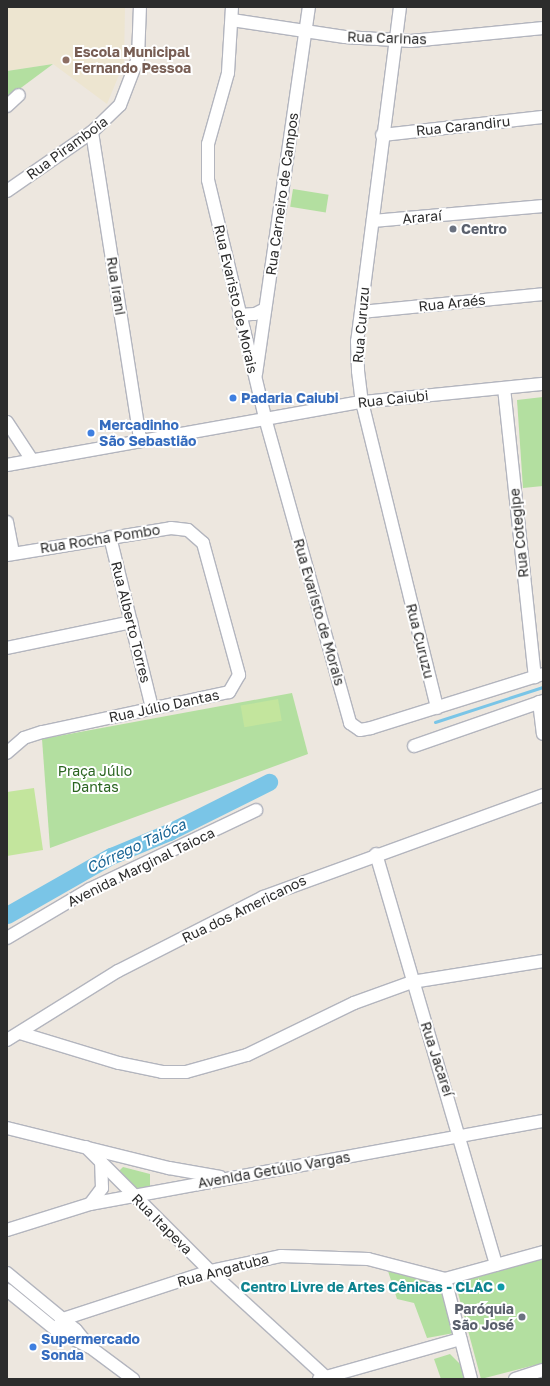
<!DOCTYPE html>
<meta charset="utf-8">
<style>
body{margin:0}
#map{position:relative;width:550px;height:1386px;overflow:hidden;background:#ede7df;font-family:"Golos Text",sans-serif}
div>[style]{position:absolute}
.education>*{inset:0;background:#ede5d0}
.green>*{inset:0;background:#b3dfa0;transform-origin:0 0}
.pitch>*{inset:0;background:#c3e59d;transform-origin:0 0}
.stream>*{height:3px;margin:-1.5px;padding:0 1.5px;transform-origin:1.5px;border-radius:1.5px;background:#7ac5e7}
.river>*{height:17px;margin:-8.5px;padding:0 8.5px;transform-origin:8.5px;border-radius:8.5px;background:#7ac5e7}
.roads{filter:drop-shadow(1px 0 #b3b5be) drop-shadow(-1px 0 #b3b5be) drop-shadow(0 1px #b3b5be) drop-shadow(0 -1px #b3b5be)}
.minor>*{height:12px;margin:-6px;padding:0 6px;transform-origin:6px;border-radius:6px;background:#fff}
.dots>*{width:11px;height:11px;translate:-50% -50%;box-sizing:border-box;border:2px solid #fff;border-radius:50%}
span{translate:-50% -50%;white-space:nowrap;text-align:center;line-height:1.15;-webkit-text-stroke:4px #fff;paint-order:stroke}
.street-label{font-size:14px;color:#2c2c2c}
.education-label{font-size:14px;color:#785e54;font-weight:700}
.left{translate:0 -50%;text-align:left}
.worship-label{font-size:14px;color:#5b616d;font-weight:700}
.right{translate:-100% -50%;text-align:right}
.shop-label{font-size:14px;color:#366cbe;font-weight:700}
.park-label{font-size:14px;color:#2b6520}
.culture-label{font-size:14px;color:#0d838f;font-weight:700}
.water-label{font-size:15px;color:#176495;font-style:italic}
.frame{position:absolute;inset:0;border:8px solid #2c2c2c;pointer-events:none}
</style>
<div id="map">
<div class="education">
<div style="clip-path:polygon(7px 7px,125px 7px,124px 63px,107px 104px,53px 64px,7px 71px)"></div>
</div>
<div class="green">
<div style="clip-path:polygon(53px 64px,10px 96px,7px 98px,7px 71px)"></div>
<div style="left:293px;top:189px;width:36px;height:18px;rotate:9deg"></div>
<div style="clip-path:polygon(543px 397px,543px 486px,523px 488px,517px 400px)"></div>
<div style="clip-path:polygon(292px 693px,308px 754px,50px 848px,42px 739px)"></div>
<div style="clip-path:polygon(123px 1167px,150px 1174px,150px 1187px,139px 1190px,127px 1184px,118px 1172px)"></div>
<div style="clip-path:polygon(543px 1257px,543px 1363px,481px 1379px,455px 1282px)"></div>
<div style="clip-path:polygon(387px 1268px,441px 1283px,454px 1333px,427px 1338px,414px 1303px,397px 1299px)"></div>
<div style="clip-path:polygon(450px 1354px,466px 1370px,468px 1379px,441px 1379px,434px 1359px)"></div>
</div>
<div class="pitch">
<div style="left:278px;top:699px;width:22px;height:38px;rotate:80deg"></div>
<div style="clip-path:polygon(34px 788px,43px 850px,7px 856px,7px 792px)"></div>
</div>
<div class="stream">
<div style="left:435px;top:722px;width:114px;rotate:-18deg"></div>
</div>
<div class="river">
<div style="left:7px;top:915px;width:120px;rotate:-29.6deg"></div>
<div style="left:111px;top:856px;width:63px;rotate:-22.5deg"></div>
<div style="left:169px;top:832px;width:112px;rotate:-26.6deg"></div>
</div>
<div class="roads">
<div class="minor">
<div style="left:232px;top:7px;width:66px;rotate:93.5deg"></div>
<div style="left:228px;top:73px;width:74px;rotate:105.7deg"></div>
<div style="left:208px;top:144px;width:36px;rotate:90deg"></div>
<div style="left:208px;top:180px;width:245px;rotate:76.5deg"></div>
<div style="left:265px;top:418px;width:317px;rotate:74.4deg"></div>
<div style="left:350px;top:723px;width:12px;rotate:35deg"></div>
<div style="left:360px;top:730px;width:11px;rotate:-10deg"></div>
<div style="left:371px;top:728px;width:180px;rotate:-17.4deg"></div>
<div style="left:400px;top:7px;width:337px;rotate:97.3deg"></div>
<div style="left:357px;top:341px;width:30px;rotate:88deg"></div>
<div style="left:358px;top:371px;width:31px;rotate:83deg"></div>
<div style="left:362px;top:402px;width:315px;rotate:76.2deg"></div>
<div style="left:232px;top:20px;width:114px;rotate:8.6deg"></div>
<div style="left:345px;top:37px;width:66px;rotate:3.5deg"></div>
<div style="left:411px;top:41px;width:133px;rotate:-5.6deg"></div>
<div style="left:7px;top:106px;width:16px;rotate:-43deg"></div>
<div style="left:92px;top:132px;width:312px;rotate:81.1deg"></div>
<div style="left:382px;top:135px;width:162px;rotate:-6.4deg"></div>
<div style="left:7px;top:191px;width:103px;rotate:-34.8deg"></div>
<div style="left:92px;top:132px;width:39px;rotate:-44deg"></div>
<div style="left:120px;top:105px;width:50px;rotate:-69deg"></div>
<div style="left:138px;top:58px;width:51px;rotate:-87.8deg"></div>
<div style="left:373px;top:221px;width:171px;rotate:-5deg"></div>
<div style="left:361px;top:312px;width:183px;rotate:-5.6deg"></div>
<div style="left:239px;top:315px;width:16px;rotate:-4deg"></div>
<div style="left:255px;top:314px;width:11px;rotate:-27deg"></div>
<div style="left:256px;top:374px;width:371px;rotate:-81.8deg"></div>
<div style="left:504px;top:388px;width:291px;rotate:83.9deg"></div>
<div style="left:7px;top:422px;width:45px;rotate:56.7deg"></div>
<div style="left:7px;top:465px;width:361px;rotate:-10.1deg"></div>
<div style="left:362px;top:402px;width:182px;rotate:-5.7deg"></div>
<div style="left:7px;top:522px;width:32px;rotate:79deg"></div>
<div style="left:110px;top:537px;width:176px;rotate:76.2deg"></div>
<div style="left:7px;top:555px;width:166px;rotate:-9.3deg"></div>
<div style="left:171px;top:528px;width:17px;rotate:7deg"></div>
<div style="left:188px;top:530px;width:20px;rotate:41deg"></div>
<div style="left:203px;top:543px;width:137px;rotate:74.7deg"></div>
<div style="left:239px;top:675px;width:20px;rotate:120deg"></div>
<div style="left:229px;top:692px;width:191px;rotate:167.9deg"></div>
<div style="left:42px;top:732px;width:19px;rotate:162deg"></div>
<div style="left:24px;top:738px;width:23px;rotate:139deg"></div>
<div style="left:7px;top:648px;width:127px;rotate:-11.8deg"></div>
<div style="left:539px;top:702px;width:32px;rotate:83deg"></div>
<div style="left:414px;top:746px;width:137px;rotate:-19.2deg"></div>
<div style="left:376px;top:854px;width:428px;rotate:73.7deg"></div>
<div style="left:7px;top:938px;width:96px;rotate:-30.6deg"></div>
<div style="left:90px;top:889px;width:184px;rotate:-25.4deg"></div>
<div style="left:20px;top:1033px;width:103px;rotate:16.9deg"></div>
<div style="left:119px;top:1063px;width:44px;rotate:11.8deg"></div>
<div style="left:162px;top:1072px;width:24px"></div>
<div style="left:186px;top:1072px;width:63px;rotate:-15.6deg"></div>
<div style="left:247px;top:1055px;width:119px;rotate:-25.9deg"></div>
<div style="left:354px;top:1003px;width:62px;rotate:-19.9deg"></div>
<div style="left:412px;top:982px;width:133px;rotate:-9.1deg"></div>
<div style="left:7px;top:1040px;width:131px;rotate:-31.9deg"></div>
<div style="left:118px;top:971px;width:163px;rotate:-27deg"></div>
<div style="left:263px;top:897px;width:298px;rotate:-20deg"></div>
<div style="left:7px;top:1128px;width:167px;rotate:13.9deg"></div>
<div style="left:169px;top:1168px;width:52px;rotate:10deg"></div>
<div style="left:86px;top:1147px;width:175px;rotate:45deg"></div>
<div style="left:210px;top:1271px;width:160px;rotate:42.5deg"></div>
<div style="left:90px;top:1204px;width:20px;rotate:-53deg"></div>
<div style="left:102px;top:1188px;width:26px;rotate:-92deg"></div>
<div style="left:7px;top:1230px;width:87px;rotate:-17.4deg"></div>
<div style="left:90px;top:1204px;width:461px;rotate:-10.4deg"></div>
<div style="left:7px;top:1273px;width:89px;rotate:39.6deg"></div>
<div style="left:76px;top:1330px;width:22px;rotate:51deg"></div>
<div style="left:90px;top:1347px;width:54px;rotate:36.7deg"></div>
<div style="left:445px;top:1279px;width:103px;rotate:75.4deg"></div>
<div style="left:445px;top:1279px;width:102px;rotate:-15.4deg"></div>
<div style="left:7px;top:1290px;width:63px;rotate:39.2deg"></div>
<div style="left:56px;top:1330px;width:36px;rotate:27deg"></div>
<div style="left:56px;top:1330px;width:13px;rotate:-58deg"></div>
<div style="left:63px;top:1319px;width:155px;rotate:-18.1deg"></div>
<div style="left:210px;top:1271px;width:73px;rotate:-11.9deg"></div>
<div style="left:281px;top:1256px;width:87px;rotate:2deg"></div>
<div style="left:368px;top:1259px;width:80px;rotate:14.6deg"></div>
<div style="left:319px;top:1379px;width:147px;rotate:-15.8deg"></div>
<div style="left:515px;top:1379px;width:29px;rotate:-18deg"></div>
</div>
</div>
<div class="dots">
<div style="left:66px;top:60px;background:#8d6e63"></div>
<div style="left:453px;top:229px;background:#6b7280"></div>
<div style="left:233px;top:398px;background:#3f7fe0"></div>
<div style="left:91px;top:433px;background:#3f7fe0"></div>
<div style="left:501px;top:1287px;background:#0f9aa8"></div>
<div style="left:522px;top:1317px;background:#6b7280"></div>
<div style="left:33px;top:1347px;background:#3f7fe0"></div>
</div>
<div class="street-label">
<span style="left:387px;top:38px;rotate:2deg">Rua Carinas</span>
<span style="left:463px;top:126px;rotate:-6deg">Rua Carandiru</span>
<span style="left:67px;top:148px;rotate:-36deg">Rua Piramboia</span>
<span style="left:282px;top:194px;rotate:-82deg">Rua Carneiro de Campos</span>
<span style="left:422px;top:217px;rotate:-5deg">Araraí</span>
<span style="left:116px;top:286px;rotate:81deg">Rua Irani</span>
<span style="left:236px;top:299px;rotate:77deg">Rua Evaristo de Morais</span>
<span style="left:452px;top:303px;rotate:-6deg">Rua Araés</span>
<span style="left:361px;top:325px;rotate:-85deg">Rua Curuzu</span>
<span style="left:393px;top:399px;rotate:-6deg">Rua Caiubi</span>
<span style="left:519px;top:533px;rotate:-96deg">Rua Cotegipe</span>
<span style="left:100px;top:539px;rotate:-9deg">Rua Rocha Pombo</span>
<span style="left:319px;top:612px;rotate:74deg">Rua Evaristo de Morais</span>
<span style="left:131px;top:622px;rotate:76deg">Rua Alberto Torres</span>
<span style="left:420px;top:641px;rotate:76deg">Rua Curuzu</span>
<span style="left:164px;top:706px;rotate:-12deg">Rua Júlio Dantas</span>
<span style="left:141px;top:867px;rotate:-26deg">Avenida Marginal Taioca</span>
<span style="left:244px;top:909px;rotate:-26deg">Rua dos Americanos</span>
<span style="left:437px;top:1059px;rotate:72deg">Rua Jacareí</span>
<span style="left:274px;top:1170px;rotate:-10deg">Avenida Getúlio Vargas</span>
<span style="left:162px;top:1224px;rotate:45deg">Rua Itapeva</span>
<span style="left:223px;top:1270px;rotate:-15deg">Rua Angatuba</span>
</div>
<div class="education-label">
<span class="left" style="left:74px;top:60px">Escola Municipal<br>Fernando Pessoa</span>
</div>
<div class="worship-label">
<span class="left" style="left:461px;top:229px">Centro</span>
<span class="right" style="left:514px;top:1317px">Paróquia<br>São José</span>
</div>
<div class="shop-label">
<span class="left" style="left:241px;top:398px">Padaria Caiubi</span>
<span class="left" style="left:99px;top:433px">Mercadinho<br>São Sebastião</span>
<span class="left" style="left:41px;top:1347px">Supermercado<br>Sonda</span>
</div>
<div class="park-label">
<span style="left:95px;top:779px">Praça Júlio<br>Dantas</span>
</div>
<div class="culture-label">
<span class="right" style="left:493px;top:1287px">Centro Livre de Artes Cênicas - CLAC</span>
</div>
<div class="water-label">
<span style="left:136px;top:846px;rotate:-25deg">Córrego Taióca</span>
</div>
<div class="frame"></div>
</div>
